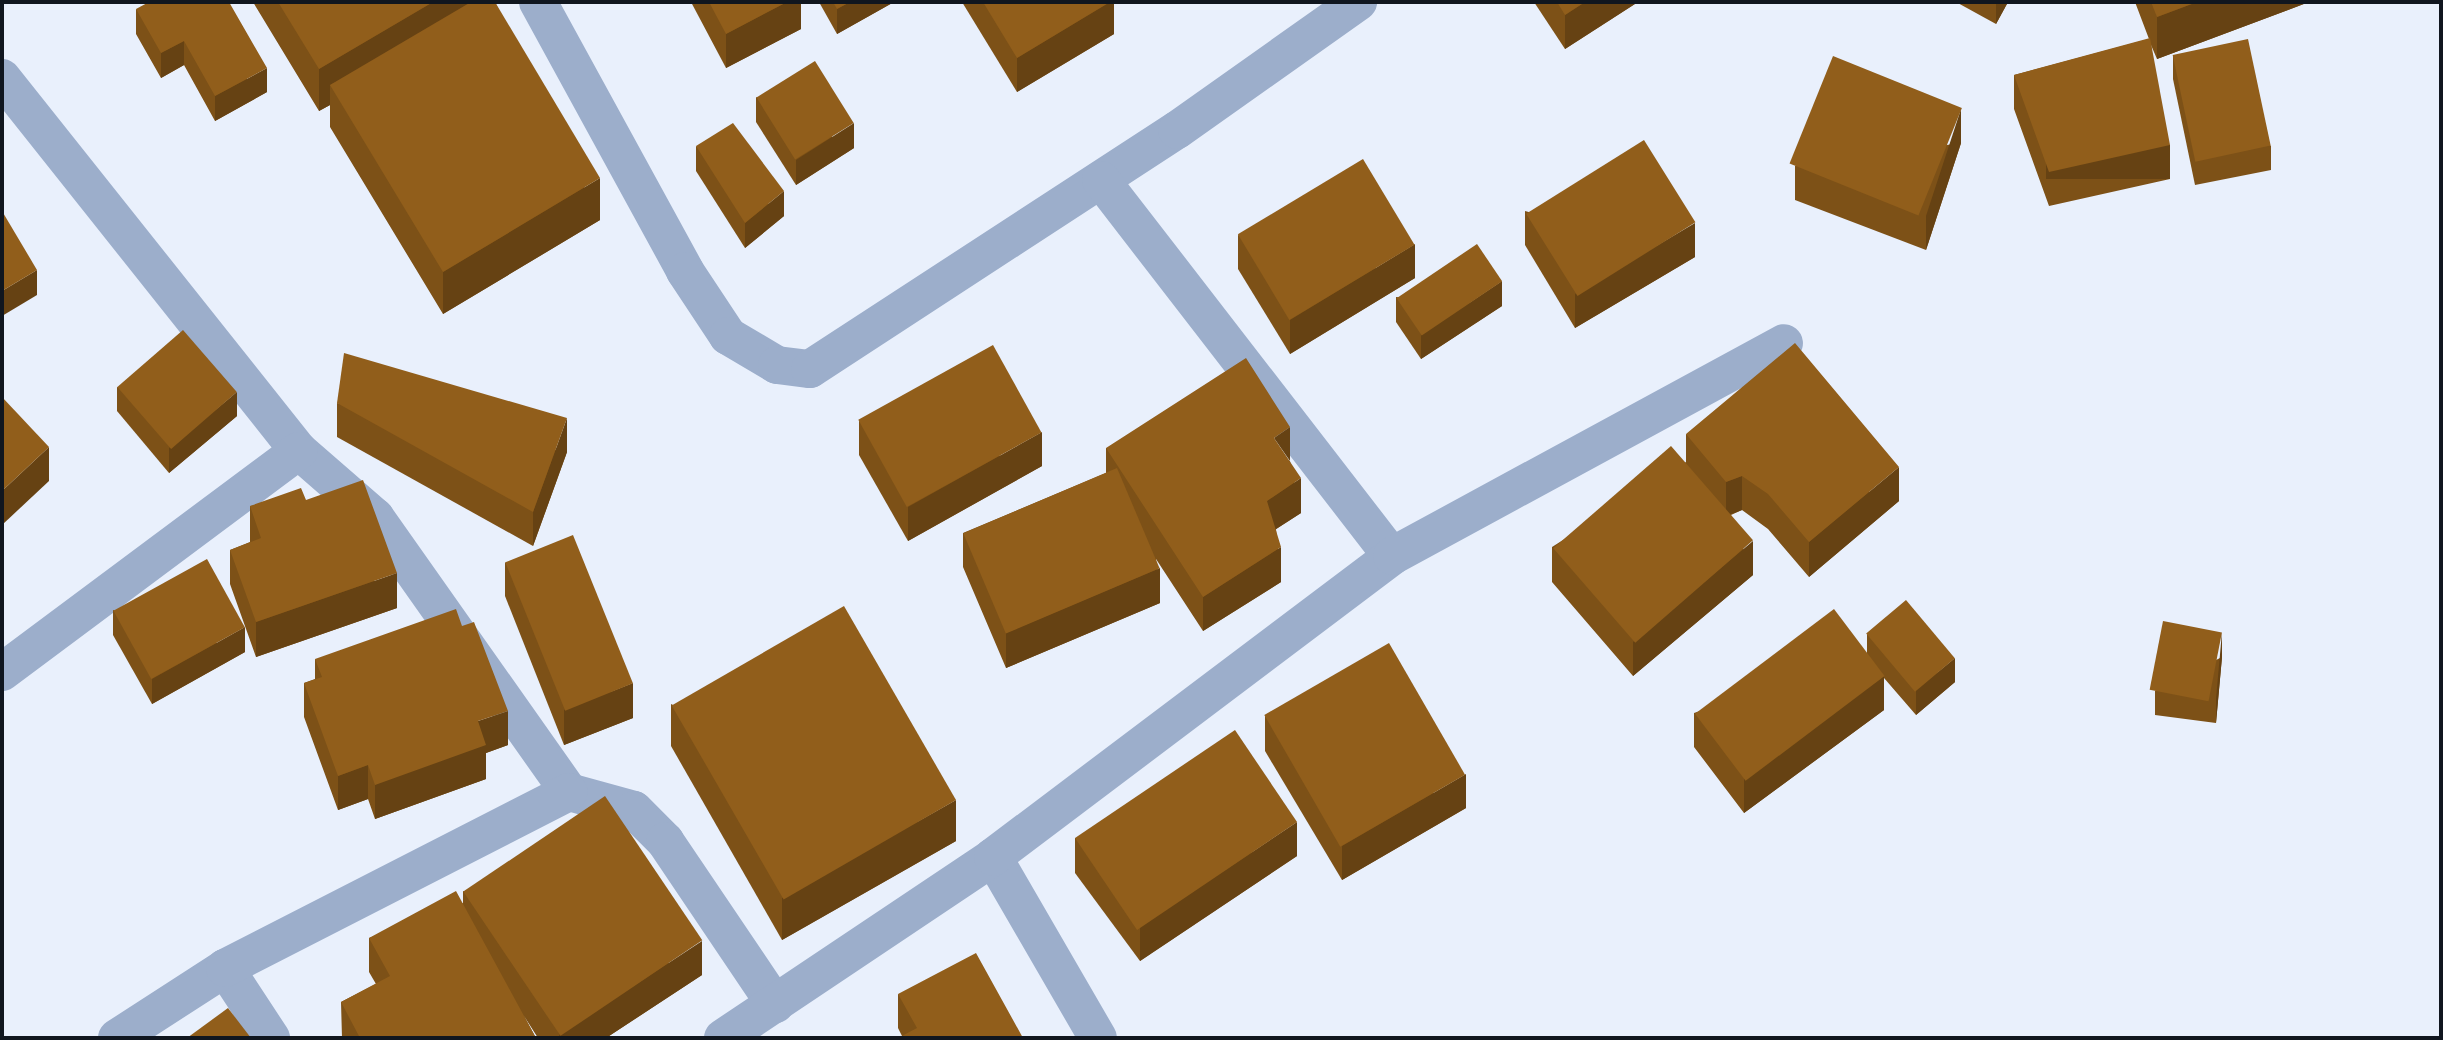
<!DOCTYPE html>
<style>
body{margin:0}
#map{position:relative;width:2443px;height:1040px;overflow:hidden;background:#e9f0fc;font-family:Figtree,sans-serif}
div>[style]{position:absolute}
.street>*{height:38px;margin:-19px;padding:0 19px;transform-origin:19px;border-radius:19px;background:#9caecb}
.wall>*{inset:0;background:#7d5117}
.shaded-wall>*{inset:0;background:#664213;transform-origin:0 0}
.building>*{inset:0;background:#915e1b;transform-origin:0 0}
span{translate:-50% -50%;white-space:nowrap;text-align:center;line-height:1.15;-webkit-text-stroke:6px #fdfdfd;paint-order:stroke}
.frame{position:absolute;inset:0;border:4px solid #10161f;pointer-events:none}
</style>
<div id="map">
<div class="street">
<div style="left:538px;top:2px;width:307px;rotate:61.3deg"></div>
<div style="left:685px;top:271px;width:78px;rotate:56.5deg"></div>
<div style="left:728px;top:336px;width:57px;rotate:30.6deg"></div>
<div style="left:777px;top:365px;width:33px;rotate:7deg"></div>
<div style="left:810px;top:369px;width:438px;rotate:-33.1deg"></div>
<div style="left:1177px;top:130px;width:222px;rotate:-35.3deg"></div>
<div style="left:2px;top:78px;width:477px;rotate:51.5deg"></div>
<div style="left:299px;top:451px;width:101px;rotate:41deg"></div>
<div style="left:375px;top:517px;width:337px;rotate:54.8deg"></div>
<div style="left:569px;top:792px;width:67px;rotate:15.5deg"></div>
<div style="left:634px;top:810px;width:44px;rotate:45deg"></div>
<div style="left:665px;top:841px;width:197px;rotate:56deg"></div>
<div style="left:1101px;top:180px;width:475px;rotate:52.3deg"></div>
<div style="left:2px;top:672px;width:370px;rotate:-36.7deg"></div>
<div style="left:993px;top:857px;width:209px;rotate:59.9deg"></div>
<div style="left:225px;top:968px;width:84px;rotate:56.7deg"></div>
<div style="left:117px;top:1038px;width:129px;rotate:-32.9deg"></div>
<div style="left:225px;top:968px;width:386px;rotate:-27.1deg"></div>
<div style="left:723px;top:1038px;width:325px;rotate:-33.8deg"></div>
<div style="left:993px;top:857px;width:500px;rotate:-37deg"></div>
<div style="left:1392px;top:556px;width:446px;rotate:-28.5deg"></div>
</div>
<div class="wall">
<div style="clip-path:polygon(253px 2px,495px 2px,600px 220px,443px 314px,330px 127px,330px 105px,319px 111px)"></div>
<div style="clip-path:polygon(691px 2px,801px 2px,801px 29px,726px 68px)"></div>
<div style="clip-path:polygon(819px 2px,894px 2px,837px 34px)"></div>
<div style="clip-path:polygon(962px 2px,1114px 2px,1114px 34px,1017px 92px)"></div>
<div style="clip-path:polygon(1534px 2px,1638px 2px,1565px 49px)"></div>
<div style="clip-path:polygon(1956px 2px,2008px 2px,1996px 24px)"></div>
<div style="clip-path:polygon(2135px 2px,2309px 2px,2157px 59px,2151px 45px,2170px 179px,2049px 206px,2014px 109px,2014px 75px,2149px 39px)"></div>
<div style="clip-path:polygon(136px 9px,267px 92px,215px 121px,184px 65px,161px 78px,136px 34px)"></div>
<div style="clip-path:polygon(2173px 55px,2271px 146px,2271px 170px,2195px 185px,2173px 79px)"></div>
<div style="clip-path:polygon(756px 97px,854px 148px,796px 185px,756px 122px)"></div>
<div style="clip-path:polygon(1961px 143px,1926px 250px,1795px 200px,1795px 166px)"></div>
<div style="clip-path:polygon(696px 146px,784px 216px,745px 248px,696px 171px)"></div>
<div style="clip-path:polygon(1525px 211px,1695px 257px,1575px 328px,1525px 245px)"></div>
<div style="clip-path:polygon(1238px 235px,1415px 278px,1290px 354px,1238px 269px)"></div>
<div style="clip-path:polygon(1396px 297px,1502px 306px,1421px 359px,1396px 322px)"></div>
<div style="clip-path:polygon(117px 387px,237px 416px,169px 473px,117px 411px)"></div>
<div style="clip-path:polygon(337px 403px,567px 452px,533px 546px,337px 437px)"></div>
<div style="clip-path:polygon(859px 421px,1042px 466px,908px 541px,859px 455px)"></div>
<div style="clip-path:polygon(1686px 434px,1899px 501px,1809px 577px,1768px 529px,1742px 510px,1731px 515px,1753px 575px,1633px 676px,1552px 582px,1552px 547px,1686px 462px)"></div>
<div style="clip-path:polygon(1106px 448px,1290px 461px,1301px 513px,1276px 529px,1281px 582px,1203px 631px,1156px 559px,1160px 603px,1006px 668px,963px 567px,963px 533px,1106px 473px)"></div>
<div style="clip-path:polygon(306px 500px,397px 608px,256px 657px,230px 584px,230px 550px,250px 542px,250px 506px)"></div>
<div style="clip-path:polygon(505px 562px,633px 718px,564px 745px,505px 596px)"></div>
<div style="clip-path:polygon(113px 610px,245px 652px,152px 704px,113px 635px)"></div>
<div style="clip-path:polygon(1867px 634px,1955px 682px,1916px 715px,1884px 678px,1884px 710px,1744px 813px,1694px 747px,1694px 713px,1867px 653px)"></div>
<div style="clip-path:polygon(2222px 657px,2216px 723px,2155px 715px,2155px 691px)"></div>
<div style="clip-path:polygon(315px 659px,508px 745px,486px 753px,486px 779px,375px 819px,368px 799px,338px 810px,304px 717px,304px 683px,315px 679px)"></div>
<div style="clip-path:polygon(671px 704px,956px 841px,782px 940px,671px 746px)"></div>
<div style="clip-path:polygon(1265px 716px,1466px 808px,1342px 880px,1265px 751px)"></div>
<div style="clip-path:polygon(1075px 838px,1297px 856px,1140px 961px,1075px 873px)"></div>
<div style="clip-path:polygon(463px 891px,702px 975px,606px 1038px,538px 1038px,524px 1016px,536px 1038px,342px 1038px,341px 1002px,376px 984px,369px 972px,369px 938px,463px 903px)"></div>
<div style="clip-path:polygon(898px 994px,1023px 1038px,902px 1036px,898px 1028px)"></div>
</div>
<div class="shaded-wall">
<div style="clip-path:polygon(433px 2px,494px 2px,330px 85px,330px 105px,319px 111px,319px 69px)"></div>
<div style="clip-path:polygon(787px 2px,801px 2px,801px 29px,726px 68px,726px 34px)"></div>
<div style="clip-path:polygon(850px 2px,894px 2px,837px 34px,837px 9px)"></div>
<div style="clip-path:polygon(1110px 2px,1114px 2px,1114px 34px,1017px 92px,1017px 58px)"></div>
<div style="clip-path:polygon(1585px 2px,1638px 2px,1565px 49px,1565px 15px)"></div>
<div style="clip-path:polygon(1996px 2px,2008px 2px,1996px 24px)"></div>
<div style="clip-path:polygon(2197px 2px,2309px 2px,2157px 59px,2157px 17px)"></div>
<div style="clip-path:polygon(184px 41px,184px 65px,161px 78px,161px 53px)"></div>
<div style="clip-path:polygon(267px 68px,267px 92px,215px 121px,215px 96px)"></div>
<div style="clip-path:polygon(1961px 109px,1961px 143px,1926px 250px,1926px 216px)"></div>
<div style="clip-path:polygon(854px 123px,854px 148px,796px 185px,796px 160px)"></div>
<div style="left:2170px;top:145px;width:34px;height:124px;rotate:90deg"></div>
<div style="clip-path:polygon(600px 178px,600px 220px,443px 314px,443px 272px)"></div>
<div style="clip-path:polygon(784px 191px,784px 216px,745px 248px,745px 223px)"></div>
<div style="clip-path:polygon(1695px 223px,1695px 257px,1575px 328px,1575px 294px)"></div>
<div style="clip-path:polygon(1415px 244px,1415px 278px,1290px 354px,1290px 320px)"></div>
<div style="clip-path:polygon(37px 270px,37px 295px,2px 316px,2px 291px)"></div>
<div style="clip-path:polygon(1502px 281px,1502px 306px,1421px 359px,1421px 335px)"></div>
<div style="clip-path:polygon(237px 392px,237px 416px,169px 473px,169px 448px)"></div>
<div style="clip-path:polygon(567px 418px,567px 452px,533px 546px,533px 512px)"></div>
<div style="clip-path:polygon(1290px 427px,1290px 461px,1274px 438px)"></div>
<div style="clip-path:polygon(1042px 432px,1042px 466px,908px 541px,908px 507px)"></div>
<div style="clip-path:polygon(49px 447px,49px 481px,2px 525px,2px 491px)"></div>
<div style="clip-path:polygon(1899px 467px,1899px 501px,1809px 577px,1809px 542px)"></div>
<div style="clip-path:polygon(1742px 476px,1742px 510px,1726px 516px,1726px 482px)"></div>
<div style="clip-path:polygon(1301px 478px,1301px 513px,1267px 535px,1267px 501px)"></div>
<div style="clip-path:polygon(1753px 541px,1753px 575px,1633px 676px,1633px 642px)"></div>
<div style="clip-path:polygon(1281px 547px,1281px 582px,1203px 631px,1203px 597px)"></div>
<div style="clip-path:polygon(1160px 568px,1160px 603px,1006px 668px,1006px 633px)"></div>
<div style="clip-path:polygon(397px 573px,397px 608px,256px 657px,256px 622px)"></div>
<div style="clip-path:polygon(245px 627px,245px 652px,152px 704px,152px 679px)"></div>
<div style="clip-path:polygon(2222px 632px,2222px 657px,2216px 723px,2216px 699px)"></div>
<div style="clip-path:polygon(1955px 658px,1955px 682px,1916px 715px,1916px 690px)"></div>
<div style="clip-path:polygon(1884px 676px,1884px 710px,1744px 813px,1744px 779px)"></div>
<div style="clip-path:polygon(633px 683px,633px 718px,564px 745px,564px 710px)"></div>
<div style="clip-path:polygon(508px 711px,508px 745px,486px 753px,486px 779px,375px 819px,375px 785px,478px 721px)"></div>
<div style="clip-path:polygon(368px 765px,368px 799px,338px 810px,338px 776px)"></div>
<div style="clip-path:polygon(1466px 774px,1466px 808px,1342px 880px,1342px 846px)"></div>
<div style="clip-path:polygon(956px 800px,956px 841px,782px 940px,782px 898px)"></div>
<div style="clip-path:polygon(1297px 822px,1297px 856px,1140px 961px,1140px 927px)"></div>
<div style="clip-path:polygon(702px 941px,702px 975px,606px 1038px,559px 1038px,559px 1035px)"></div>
</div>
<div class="building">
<div style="clip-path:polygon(149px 2px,229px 2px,267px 68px,215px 96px,184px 41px,161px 53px,136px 9px)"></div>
<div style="clip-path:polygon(278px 2px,433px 2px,319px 69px)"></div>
<div style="clip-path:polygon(471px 2px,495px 2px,600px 178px,443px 272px,330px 85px)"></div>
<div style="clip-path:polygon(709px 2px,787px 2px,726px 34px)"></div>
<div style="clip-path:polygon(833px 2px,850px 2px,837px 9px)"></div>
<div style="clip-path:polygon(983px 2px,1110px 2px,1017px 58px)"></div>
<div style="clip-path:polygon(1557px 2px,1585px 2px,1565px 15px)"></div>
<div style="clip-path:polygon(2151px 2px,2197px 2px,2157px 17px)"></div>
<div style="clip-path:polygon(2150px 38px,2170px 145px,2049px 172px,2014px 75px)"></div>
<div style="left:2248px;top:39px;width:109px;height:77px;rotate:78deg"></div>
<div style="left:1833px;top:56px;width:139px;height:116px;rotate:22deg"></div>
<div style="left:815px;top:61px;width:73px;height:69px;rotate:58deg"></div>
<div style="clip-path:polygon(733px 123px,784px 191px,745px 223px,696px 146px)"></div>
<div style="left:1644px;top:140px;width:97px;height:139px;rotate:58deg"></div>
<div style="left:1363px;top:159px;width:100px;height:146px;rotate:59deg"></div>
<div style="clip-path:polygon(2px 211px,37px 270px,2px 291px)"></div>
<div style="left:1477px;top:244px;width:45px;height:97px;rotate:56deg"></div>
<div style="left:183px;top:330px;width:82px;height:87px;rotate:49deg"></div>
<div style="clip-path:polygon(1795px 343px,1899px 467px,1809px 542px,1768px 494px,1742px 476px,1726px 482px,1686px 434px)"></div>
<div style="left:993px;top:345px;width:100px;height:154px;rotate:61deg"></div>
<div style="clip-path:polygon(344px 353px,567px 418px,533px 512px,337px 403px)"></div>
<div style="clip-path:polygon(1246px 358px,1290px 427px,1274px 438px,1301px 478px,1267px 501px,1281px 547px,1203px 597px,1106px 448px)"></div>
<div style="clip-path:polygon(2px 397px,49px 447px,2px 491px)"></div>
<div style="left:1671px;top:446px;width:125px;height:156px;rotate:49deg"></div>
<div style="left:1117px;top:468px;width:109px;height:167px;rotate:67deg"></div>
<div style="clip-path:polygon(363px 480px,397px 573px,256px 622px,230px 550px,261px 538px,250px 506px,301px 488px,306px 500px)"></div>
<div style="left:573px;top:535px;width:160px;height:73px;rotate:68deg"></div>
<div style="left:207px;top:559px;width:78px;height:107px;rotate:61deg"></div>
<div style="left:1906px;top:600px;width:76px;height:52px;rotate:50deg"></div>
<div style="left:844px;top:606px;width:224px;height:199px;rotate:60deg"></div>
<div style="clip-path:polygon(456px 609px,462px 626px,474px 622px,508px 711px,478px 721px,486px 745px,375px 785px,368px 765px,338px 776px,304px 683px,322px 677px,315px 659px)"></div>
<div style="left:1834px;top:609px;width:84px;height:174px;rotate:53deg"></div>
<div style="left:2163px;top:621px;width:60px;height:70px;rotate:11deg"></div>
<div style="left:1389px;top:643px;width:152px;height:144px;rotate:60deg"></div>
<div style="left:1235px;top:730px;width:111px;height:193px;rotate:56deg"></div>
<div style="left:605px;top:796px;width:174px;height:171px;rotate:56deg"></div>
<div style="clip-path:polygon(456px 891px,536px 1038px,360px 1038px,341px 1002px,390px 976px,369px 938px)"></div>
<div style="clip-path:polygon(976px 953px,1023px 1038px,898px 1038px,917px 1028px,898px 994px)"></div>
<div style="clip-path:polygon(228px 1008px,251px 1038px,187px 1038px)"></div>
</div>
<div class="frame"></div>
</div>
